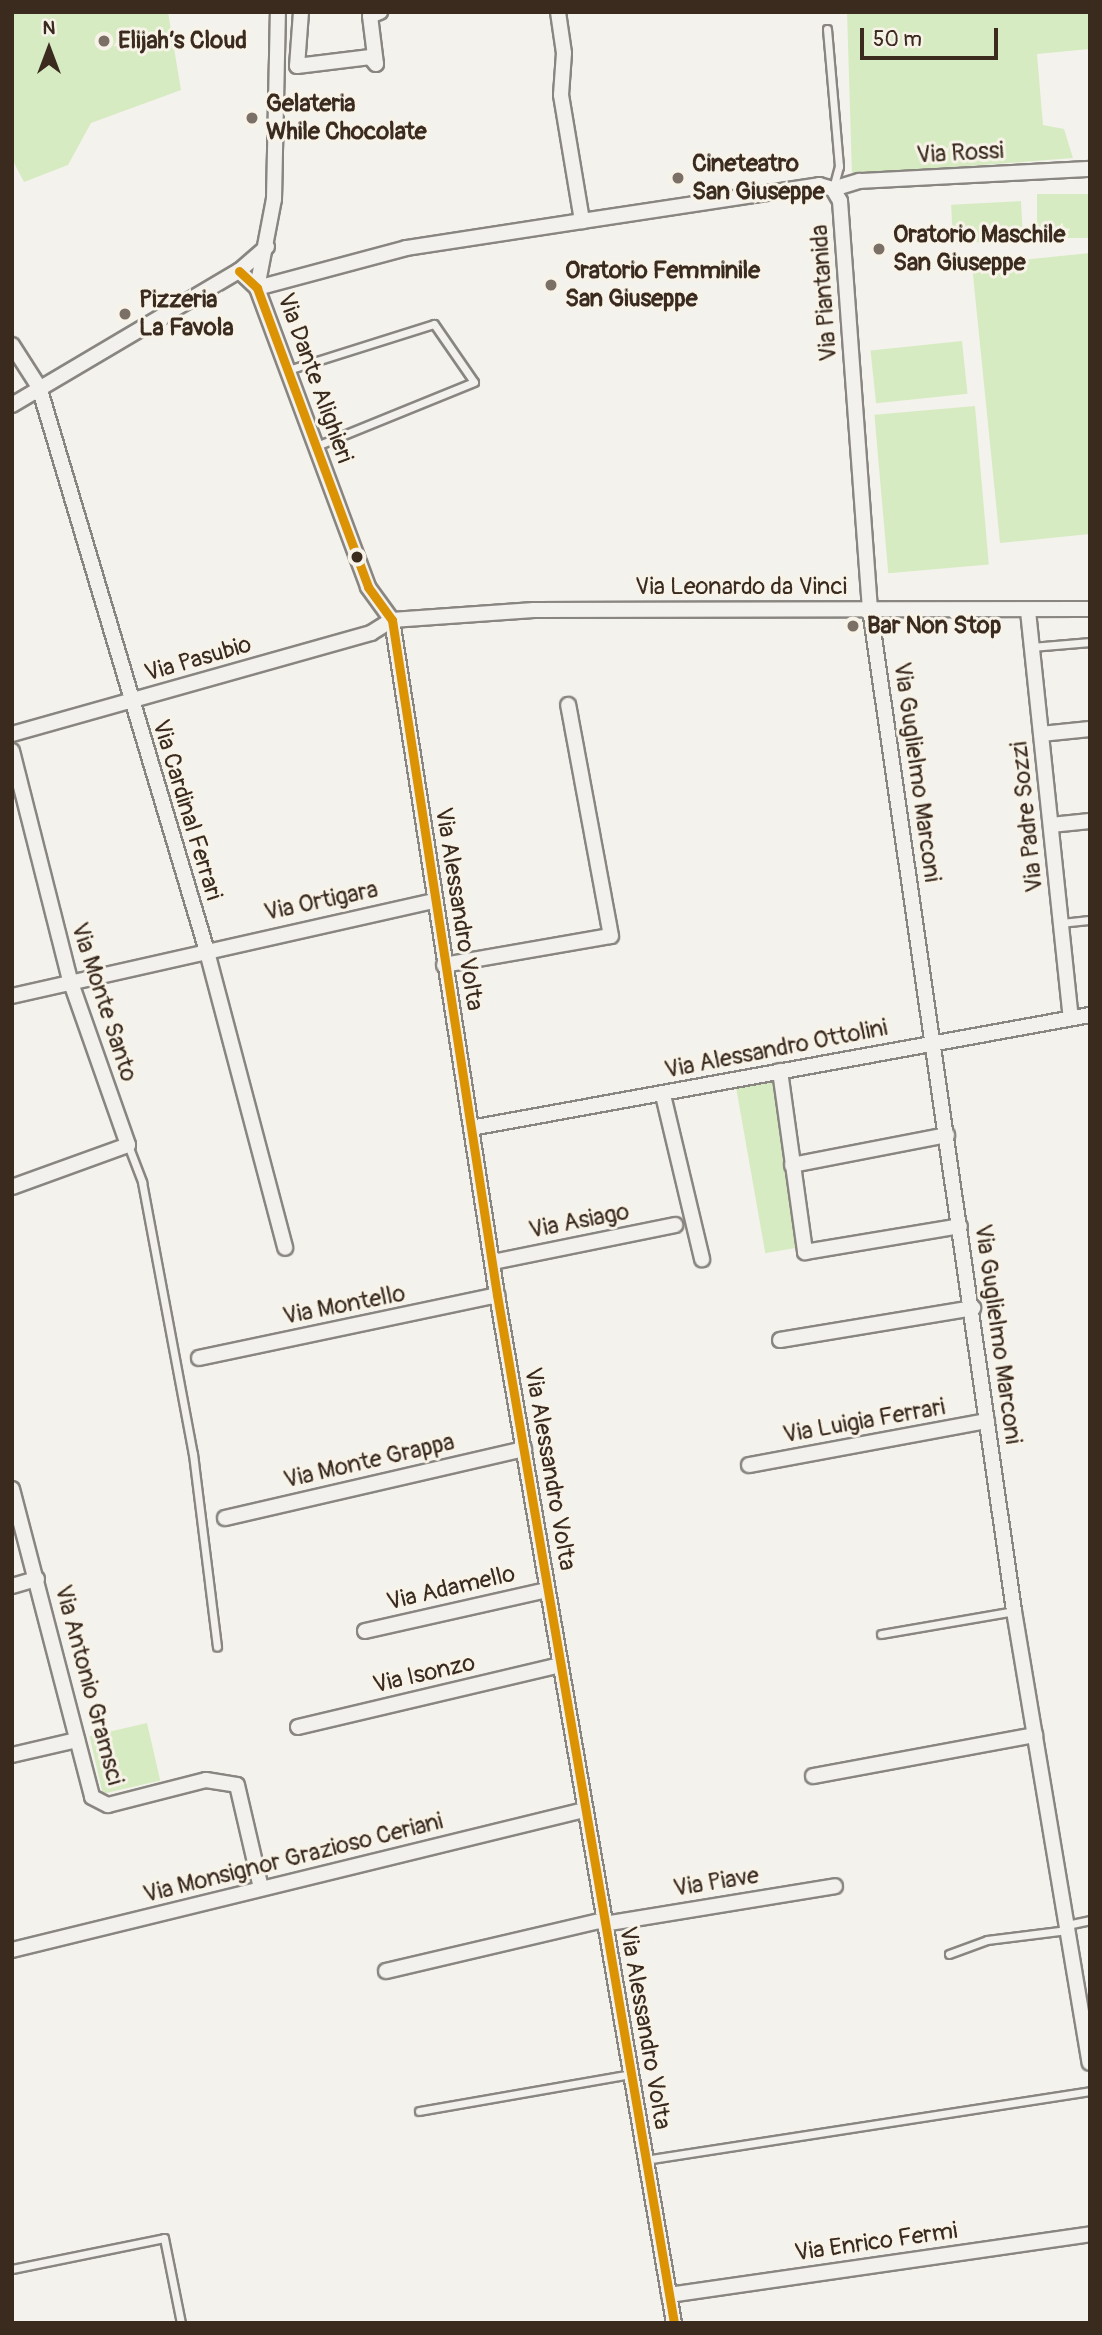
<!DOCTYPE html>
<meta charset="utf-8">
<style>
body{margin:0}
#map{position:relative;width:1102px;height:2335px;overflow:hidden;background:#f4f2ec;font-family:Pangolin,sans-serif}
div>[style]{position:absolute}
.green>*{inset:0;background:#d7ebc2;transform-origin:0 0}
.roads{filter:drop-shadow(2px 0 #898580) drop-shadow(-2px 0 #898580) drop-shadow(0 2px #898580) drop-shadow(0 -2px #898580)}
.lane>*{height:7px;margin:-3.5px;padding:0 3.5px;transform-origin:3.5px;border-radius:3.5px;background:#f2f1ed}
.street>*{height:14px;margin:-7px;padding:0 7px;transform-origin:7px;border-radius:7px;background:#f2f1ed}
.bus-1>*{height:9px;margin:-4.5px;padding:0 4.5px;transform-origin:4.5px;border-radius:4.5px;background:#db9304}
.dots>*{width:19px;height:19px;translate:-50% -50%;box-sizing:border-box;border:4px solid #f7f3e8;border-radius:50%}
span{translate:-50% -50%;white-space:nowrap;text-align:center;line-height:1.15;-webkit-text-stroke:6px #f7f3e8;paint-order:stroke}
.poi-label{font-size:24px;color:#3b2a1e;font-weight:700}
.left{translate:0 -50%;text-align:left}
.street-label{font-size:24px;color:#3b2a1e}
.frame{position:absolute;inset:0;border:14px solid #3b2a1e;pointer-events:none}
.north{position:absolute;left:14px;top:14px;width:70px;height:70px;-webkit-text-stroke:5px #f7f3e8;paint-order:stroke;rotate:0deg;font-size:19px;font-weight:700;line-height:28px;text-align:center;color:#3b2a1e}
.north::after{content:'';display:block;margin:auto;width:24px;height:32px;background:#3b2a1e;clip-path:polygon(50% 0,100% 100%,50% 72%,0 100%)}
.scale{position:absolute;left:860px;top:28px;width:138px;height:32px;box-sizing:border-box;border:4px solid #3b2a1e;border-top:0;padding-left:9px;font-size:21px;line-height:24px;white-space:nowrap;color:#3b2a1e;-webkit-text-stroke:5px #f7f3e8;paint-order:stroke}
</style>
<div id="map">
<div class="green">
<div style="clip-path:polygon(12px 12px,168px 12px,181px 90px,91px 123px,68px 165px,24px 182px,12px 159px)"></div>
<div style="clip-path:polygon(847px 12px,1090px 12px,1090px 49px,1037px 54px,1043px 125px,1064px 129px,1073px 158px,852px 175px)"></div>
<div style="left:1090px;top:194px;width:44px;height:53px;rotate:90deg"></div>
<div style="left:1021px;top:201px;width:39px;height:70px;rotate:87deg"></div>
<div style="clip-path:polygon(1090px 253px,1090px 534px,1000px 543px,972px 265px)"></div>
<div style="left:962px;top:341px;width:53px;height:92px;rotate:84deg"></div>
<div style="left:975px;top:406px;width:159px;height:101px;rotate:85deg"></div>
<div style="left:774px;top:1078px;width:171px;height:39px;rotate:80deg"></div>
<div style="left:147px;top:1723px;width:59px;height:59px;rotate:77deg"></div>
</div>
<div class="roads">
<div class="lane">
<div style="left:827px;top:29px;width:138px;rotate:85deg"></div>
<div style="left:839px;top:166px;width:23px;rotate:105deg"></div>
<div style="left:288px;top:370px;width:153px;rotate:-17.5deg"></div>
<div style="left:434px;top:324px;width:70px;rotate:55.4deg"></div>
<div style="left:474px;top:382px;width:170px;rotate:157.9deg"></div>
<div style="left:1032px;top:647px;width:58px;rotate:-4.9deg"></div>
<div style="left:1061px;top:923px;width:29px;rotate:-6deg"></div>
<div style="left:128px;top:1145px;width:40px;rotate:69deg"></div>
<div style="left:142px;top:1182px;width:277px;rotate:79.4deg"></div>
<div style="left:193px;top:1454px;width:194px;rotate:82.9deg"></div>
<div style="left:881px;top:1634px;width:135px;rotate:-9.8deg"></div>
<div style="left:1067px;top:1925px;width:24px;rotate:-12deg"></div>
<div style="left:949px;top:1954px;width:40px;rotate:-20.2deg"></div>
<div style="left:987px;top:1940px;width:81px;rotate:-7.1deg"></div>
<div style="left:419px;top:2111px;width:214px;rotate:-9.9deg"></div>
<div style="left:645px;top:2160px;width:450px;rotate:-8.8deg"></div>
<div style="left:12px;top:2269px;width:155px;rotate:-11.5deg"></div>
<div style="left:164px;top:2238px;width:87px;rotate:78.7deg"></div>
</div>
<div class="street">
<div style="left:301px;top:12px;width:54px;rotate:94.2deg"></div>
<div style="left:297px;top:66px;width:74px;rotate:-7deg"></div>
<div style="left:370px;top:57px;width:9px;rotate:49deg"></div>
<div style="left:376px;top:64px;width:48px;rotate:-97.1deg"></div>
<div style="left:370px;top:16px;width:11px;rotate:-22deg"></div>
<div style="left:558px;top:12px;width:41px;rotate:81.7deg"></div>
<div style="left:564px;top:53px;width:42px;rotate:94.1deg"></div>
<div style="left:561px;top:95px;width:128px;rotate:80.5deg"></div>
<div style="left:582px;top:221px;width:240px;rotate:-8.6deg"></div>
<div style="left:819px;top:185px;width:15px;rotate:16deg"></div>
<div style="left:833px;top:189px;width:14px;rotate:60deg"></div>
<div style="left:840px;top:201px;width:409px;rotate:85.8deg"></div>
<div style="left:870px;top:609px;width:1012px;rotate:81.82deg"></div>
<div style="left:1014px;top:1611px;width:458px;rotate:80.5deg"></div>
<div style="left:833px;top:189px;width:28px;rotate:-17deg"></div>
<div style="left:860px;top:181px;width:230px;rotate:-3deg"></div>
<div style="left:239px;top:271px;width:25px;rotate:43deg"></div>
<div style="left:257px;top:288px;width:319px;rotate:69.6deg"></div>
<div style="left:368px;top:587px;width:41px;rotate:54deg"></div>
<div style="left:392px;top:620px;width:683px;rotate:81.16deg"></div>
<div style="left:497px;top:1295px;width:1043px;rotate:80.23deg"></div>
<div style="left:257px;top:288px;width:154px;rotate:-15deg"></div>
<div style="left:406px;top:248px;width:178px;rotate:-8.7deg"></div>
<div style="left:257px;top:288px;width:91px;rotate:-79.2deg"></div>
<div style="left:274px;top:199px;width:187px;rotate:-88.8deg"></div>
<div style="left:12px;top:345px;width:50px;rotate:57.3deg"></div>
<div style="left:39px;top:387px;width:585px;rotate:73.42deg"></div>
<div style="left:206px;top:948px;width:310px;rotate:75.2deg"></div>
<div style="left:12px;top:405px;width:264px;rotate:-30.6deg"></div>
<div style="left:239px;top:271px;width:37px;rotate:-41deg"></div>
<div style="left:1028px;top:611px;width:409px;rotate:84deg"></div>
<div style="left:12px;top:734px;width:373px;rotate:-15.7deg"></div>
<div style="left:371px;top:633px;width:25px;rotate:-32deg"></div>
<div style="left:392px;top:620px;width:142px;rotate:-4deg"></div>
<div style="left:534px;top:610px;width:556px;rotate:-0.1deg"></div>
<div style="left:1041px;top:734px;width:49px;rotate:-5.8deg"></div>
<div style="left:12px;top:751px;width:236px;rotate:75.8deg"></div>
<div style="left:70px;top:980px;width:175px;rotate:70.6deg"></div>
<div style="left:128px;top:1145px;width:123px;rotate:160.1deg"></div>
<div style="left:1051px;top:825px;width:39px;rotate:-6deg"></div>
<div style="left:444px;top:965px;width:169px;rotate:-9.9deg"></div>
<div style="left:611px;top:936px;width:235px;rotate:-100.5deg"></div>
<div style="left:12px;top:996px;width:433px;rotate:-12.7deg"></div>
<div style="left:780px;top:1071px;width:183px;rotate:82.1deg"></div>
<div style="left:805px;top:1252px;width:157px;rotate:-9.5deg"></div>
<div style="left:663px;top:1095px;width:169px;rotate:76.6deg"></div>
<div style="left:471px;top:1128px;width:629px;rotate:-10.35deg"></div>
<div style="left:792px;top:1165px;width:158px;rotate:-11deg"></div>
<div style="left:493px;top:1262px;width:186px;rotate:-11.5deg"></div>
<div style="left:780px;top:1340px;width:196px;rotate:-9.4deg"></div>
<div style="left:199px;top:1358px;width:305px;rotate:-11.9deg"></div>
<div style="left:749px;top:1465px;width:242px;rotate:-10.5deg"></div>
<div style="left:12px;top:1489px;width:318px;rotate:75.4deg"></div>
<div style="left:92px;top:1797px;width:18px;rotate:27deg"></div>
<div style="left:108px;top:1805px;width:101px;rotate:-14.3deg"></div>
<div style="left:206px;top:1780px;width:31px;rotate:9deg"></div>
<div style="left:237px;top:1785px;width:106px;rotate:76.9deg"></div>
<div style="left:225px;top:1518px;width:307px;rotate:-13deg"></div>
<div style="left:12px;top:1586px;width:26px;rotate:-16deg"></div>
<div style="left:365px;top:1631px;width:187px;rotate:-12.7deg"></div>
<div style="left:298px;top:1727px;width:269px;rotate:-13.3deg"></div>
<div style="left:12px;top:1755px;width:67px;rotate:-13deg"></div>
<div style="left:813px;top:1776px;width:226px;rotate:-10.5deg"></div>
<div style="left:604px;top:1924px;width:234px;rotate:-9.3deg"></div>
<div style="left:12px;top:1950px;width:589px;rotate:-13.75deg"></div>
<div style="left:386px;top:1971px;width:223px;rotate:-13.2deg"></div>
<div style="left:669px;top:2295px;width:425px;rotate:-8.2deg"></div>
</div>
</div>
<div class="bus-1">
<div style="left:239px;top:271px;width:25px;rotate:43deg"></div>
<div style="left:257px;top:288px;width:319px;rotate:69.6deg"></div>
<div style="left:368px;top:587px;width:41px;rotate:54deg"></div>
<div style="left:392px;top:620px;width:683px;rotate:81.16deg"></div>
<div style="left:497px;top:1295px;width:1043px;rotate:80.23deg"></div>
</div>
<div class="dots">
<div style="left:104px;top:41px;background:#7c7066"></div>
<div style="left:252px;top:118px;background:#7c7066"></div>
<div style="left:678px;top:178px;background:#7c7066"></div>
<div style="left:879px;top:249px;background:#7c7066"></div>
<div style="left:551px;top:285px;background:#7c7066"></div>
<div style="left:125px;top:314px;background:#7c7066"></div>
<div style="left:357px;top:557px;background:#3b2a1e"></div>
<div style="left:853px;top:626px;background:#7c7066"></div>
</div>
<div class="poi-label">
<span class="left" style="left:118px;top:41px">Elijah’s Cloud</span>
<span class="left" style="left:266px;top:118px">Gelateria<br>While Chocolate</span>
<span class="left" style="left:692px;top:178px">Cineteatro<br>San Giuseppe</span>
<span class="left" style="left:893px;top:249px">Oratorio Maschile<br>San Giuseppe</span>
<span class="left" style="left:565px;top:285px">Oratorio Femminile<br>San Giuseppe</span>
<span class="left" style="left:139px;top:314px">Pizzeria<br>La Favola</span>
<span class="left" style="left:867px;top:626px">Bar Non Stop</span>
</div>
<div class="street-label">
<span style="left:960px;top:153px;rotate:-3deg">Via Rossi</span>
<span style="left:824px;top:293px;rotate:-94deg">Via Piantanida</span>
<span style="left:315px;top:378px;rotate:70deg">Via Dante Alighieri</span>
<span style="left:741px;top:587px">Via Leonardo da Vinci</span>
<span style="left:198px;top:659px;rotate:-16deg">Via Pasubio</span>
<span style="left:917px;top:772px;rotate:82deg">Via Guglielmo Marconi</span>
<span style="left:187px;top:810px;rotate:73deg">Via Cardinal Ferrari</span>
<span style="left:1027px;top:817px;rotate:-96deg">Via Padre Sozzi</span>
<span style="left:321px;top:901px;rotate:-12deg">Via Ortigara</span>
<span style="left:459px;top:909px;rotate:81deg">Via Alessandro Volta</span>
<span style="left:104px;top:1002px;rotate:72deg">Via Monte Santo</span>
<span style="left:776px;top:1049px;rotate:-11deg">Via Alessandro Ottolini</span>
<span style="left:579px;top:1221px;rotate:-11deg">Via Asiago</span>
<span style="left:344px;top:1305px;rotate:-11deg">Via Montello</span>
<span style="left:998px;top:1334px;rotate:82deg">Via Guglielmo Marconi</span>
<span style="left:864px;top:1421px;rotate:-10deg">Via Luigia Ferrari</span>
<span style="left:369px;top:1461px;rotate:-13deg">Via Monte Grappa</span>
<span style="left:550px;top:1469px;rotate:80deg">Via Alessandro Volta</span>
<span style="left:451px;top:1588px;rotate:-13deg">Via Adamello</span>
<span style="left:424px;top:1674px;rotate:-13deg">Via Isonzo</span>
<span style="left:89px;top:1685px;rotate:75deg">Via Antonio Gramsci</span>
<span style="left:293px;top:1858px;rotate:-14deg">Via Monsignor Grazioso Ceriani</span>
<span style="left:716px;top:1882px;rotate:-9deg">Via Piave</span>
<span style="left:645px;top:2028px;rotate:80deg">Via Alessandro Volta</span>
<span style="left:876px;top:2242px;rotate:-8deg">Via Enrico Fermi</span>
</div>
<div class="frame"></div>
<div class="north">N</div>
<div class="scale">50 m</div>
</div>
